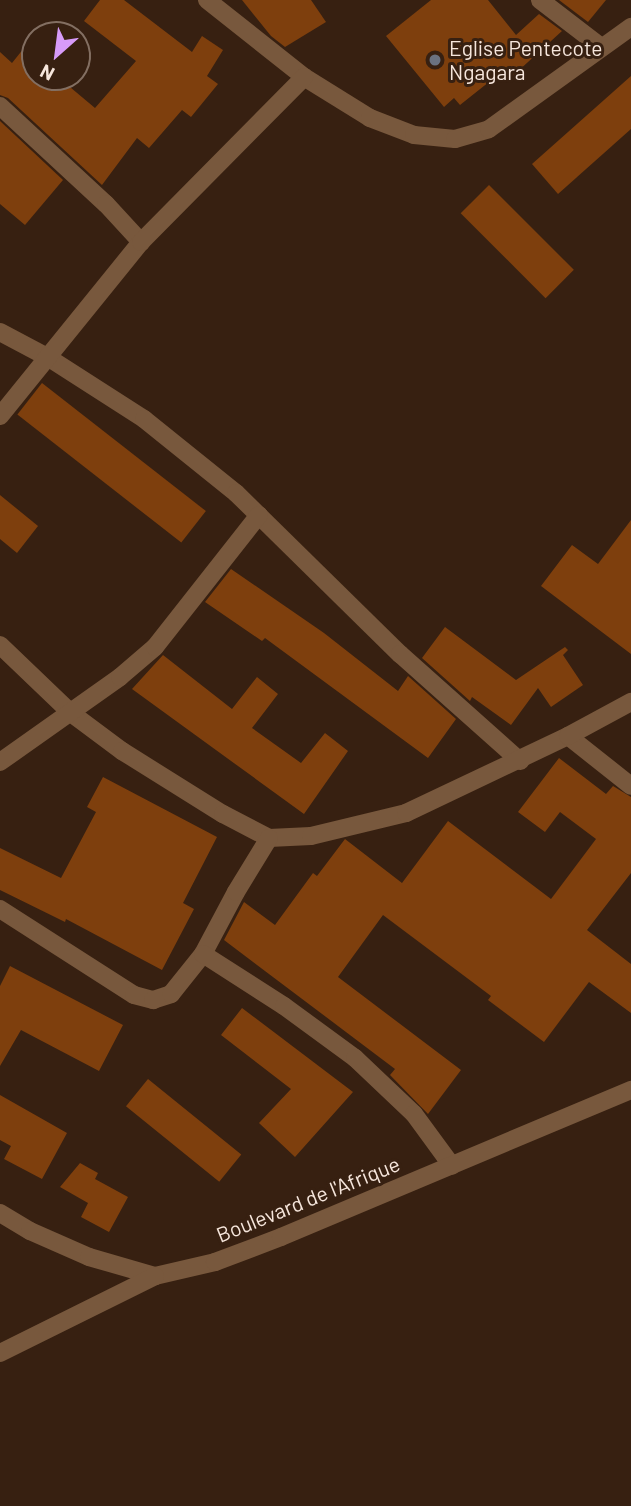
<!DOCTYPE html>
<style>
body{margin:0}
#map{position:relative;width:631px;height:1506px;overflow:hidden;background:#372011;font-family:Barlow,sans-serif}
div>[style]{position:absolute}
.building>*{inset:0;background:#7e3f0d;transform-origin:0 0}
.minor>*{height:18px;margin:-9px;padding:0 9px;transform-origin:9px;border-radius:9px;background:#78583d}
.dots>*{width:19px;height:19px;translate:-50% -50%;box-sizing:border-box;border:4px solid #372011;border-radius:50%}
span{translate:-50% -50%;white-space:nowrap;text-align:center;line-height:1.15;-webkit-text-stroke:6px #372011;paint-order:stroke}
.poi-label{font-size:21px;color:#f6e6dc}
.left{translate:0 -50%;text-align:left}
.street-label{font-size:21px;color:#f6e6dc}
.north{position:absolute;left:21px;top:21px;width:70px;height:70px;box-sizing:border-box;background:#372011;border:2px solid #836f62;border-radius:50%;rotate:208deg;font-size:19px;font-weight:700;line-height:28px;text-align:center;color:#f6e6dc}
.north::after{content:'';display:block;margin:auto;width:24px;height:32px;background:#d79bf9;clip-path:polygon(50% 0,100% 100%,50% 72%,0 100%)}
</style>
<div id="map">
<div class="building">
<div style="clip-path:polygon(100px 0,124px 0,192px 52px,202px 36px,223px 50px,207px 76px,218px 84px,191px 117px,182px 110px,149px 148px,137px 138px,102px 185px,8px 98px,0 95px,0 52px,12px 63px,24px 48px,35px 57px,35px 77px,58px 77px,95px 108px,136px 61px,84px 21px)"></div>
<div style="clip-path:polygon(242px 0,311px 0,326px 22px,285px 47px,271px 36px)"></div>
<div style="clip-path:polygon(431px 0,488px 0,516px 35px,539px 14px,562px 31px,506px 82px,499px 74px,460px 105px,454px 98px,444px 107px,386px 36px)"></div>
<div style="clip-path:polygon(559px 0,606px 0,588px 22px)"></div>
<div style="clip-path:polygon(631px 76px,631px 129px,558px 194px,532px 164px)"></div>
<div style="clip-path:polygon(0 121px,63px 180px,25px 225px,0 204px)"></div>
<div style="left:489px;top:185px;width:120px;height:40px;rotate:45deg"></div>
<div style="left:42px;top:383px;width:208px;height:40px;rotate:38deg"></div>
<div style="clip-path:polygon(0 495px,38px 526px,17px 553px,0 539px)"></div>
<div style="clip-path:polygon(631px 520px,631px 654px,541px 586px,572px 545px,598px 564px)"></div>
<div style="clip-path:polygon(231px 569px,324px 633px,398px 691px,408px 676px,456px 719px,428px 758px,265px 638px,262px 641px,205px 602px)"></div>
<div style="clip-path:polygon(445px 627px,516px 680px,565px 647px,568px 650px,563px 655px,583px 685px,551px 707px,538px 688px,511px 725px,472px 697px,470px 701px,422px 658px)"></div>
<div style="clip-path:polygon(163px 655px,232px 709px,257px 677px,278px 694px,252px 728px,301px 763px,325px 733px,348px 751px,304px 814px,132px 689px)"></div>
<div style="clip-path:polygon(559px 758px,606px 794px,613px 786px,631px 797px,631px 873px,587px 930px,631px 964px,631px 1013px,589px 982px,544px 1042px,488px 1000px,491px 996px,383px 915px,338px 977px,461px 1070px,428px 1114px,390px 1075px,395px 1069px,224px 940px,244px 902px,275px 925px,313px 873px,317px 876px,345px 839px,402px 883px,448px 821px,551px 899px,596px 839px,560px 812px,545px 832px,518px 812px)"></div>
<div style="clip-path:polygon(103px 777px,217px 837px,183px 903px,194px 909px,162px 970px,66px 919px,65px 922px,0 890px,0 848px,61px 878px,96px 812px,87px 807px)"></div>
<div style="clip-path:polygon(10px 966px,123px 1025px,99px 1071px,21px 1030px,0 1066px,0 986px)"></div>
<div style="clip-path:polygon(242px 1008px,353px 1092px,295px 1157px,259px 1123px,291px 1089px,221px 1035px)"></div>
<div style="left:148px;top:1079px;width:120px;height:35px;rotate:39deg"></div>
<div style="clip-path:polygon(0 1095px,67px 1133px,42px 1179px,4px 1159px,11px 1146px,0 1140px)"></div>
<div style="clip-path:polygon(80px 1163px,98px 1173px,95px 1179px,128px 1197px,109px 1232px,81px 1217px,88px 1203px,60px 1187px)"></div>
</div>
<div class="minor">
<div style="left:207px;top:0;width:124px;rotate:38.4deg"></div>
<div style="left:304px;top:77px;width:78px;rotate:31.8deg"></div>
<div style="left:370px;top:118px;width:47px;rotate:21.1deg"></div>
<div style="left:414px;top:135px;width:41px;rotate:5.6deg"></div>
<div style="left:455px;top:139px;width:35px;rotate:-16deg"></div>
<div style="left:489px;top:129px;width:175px;rotate:-35.7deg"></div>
<div style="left:540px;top:0;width:77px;rotate:37.6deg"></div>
<div style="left:0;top:106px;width:144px;rotate:42.8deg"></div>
<div style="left:106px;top:204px;width:52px;rotate:47.4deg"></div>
<div style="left:0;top:332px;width:55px;rotate:28deg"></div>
<div style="left:49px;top:358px;width:113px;rotate:32.7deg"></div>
<div style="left:144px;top:419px;width:118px;rotate:38.8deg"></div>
<div style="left:236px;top:493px;width:230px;rotate:44.5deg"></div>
<div style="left:400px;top:654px;width:161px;rotate:41.7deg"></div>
<div style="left:0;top:416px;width:224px;rotate:-51deg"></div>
<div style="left:141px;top:242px;width:232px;rotate:-45.3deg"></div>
<div style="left:0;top:645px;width:98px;rotate:43.8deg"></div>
<div style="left:71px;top:713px;width:64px;rotate:36.7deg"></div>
<div style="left:122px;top:751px;width:119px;rotate:32deg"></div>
<div style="left:223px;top:814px;width:52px;rotate:27.6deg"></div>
<div style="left:269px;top:838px;width:42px;rotate:-2.7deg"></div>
<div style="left:311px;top:836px;width:98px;rotate:-13.6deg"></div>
<div style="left:406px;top:813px;width:179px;rotate:-25.4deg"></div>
<div style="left:568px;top:736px;width:80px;rotate:38.4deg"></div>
<div style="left:568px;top:736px;width:72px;rotate:-28.4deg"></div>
<div style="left:0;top:762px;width:147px;rotate:-35.3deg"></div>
<div style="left:120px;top:677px;width:46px;rotate:-40.6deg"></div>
<div style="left:155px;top:647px;width:168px;rotate:-51.8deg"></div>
<div style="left:0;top:909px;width:159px;rotate:32.7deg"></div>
<div style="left:134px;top:995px;width:20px;rotate:15deg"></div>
<div style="left:153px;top:1000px;width:19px;rotate:-18deg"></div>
<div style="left:171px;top:994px;width:51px;rotate:-51.3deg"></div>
<div style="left:203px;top:954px;width:70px;rotate:-62deg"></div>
<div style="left:236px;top:892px;width:63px;rotate:-58.6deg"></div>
<div style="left:203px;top:954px;width:96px;rotate:32.7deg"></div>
<div style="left:284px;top:1006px;width:88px;rotate:36.2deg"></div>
<div style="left:355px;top:1058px;width:81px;rotate:43.5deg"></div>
<div style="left:414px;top:1114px;width:64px;rotate:53.8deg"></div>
<div style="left:0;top:1213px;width:35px;rotate:31deg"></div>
<div style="left:30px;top:1231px;width:64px;rotate:23.8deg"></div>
<div style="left:89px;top:1257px;width:69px;rotate:16.1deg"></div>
<div style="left:155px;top:1276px;width:62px;rotate:-13.1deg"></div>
<div style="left:215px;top:1262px;width:71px;rotate:-20.7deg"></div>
<div style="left:281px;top:1237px;width:380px;rotate:-22.8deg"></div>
<div style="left:0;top:1353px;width:173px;rotate:-26.4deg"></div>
</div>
<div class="dots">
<div style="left:435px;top:60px;background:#6b7280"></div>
</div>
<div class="poi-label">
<span class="left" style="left:449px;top:60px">Eglise Pentecote<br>Ngagara</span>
</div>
<div class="street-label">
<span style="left:308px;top:1199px;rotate:-22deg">Boulevard de l'Afrique</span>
</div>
<div class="north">N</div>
</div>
